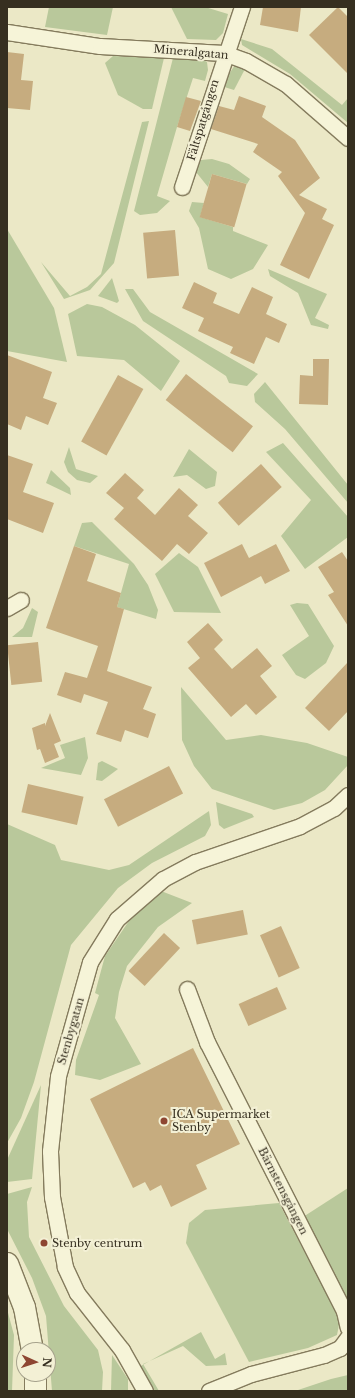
<!DOCTYPE html>
<meta charset="utf-8">
<style>
body{margin:0}
#map{position:relative;width:355px;height:1398px;overflow:hidden;background:#ebe8c6;font-family:"Libre Baskerville",serif}
div>[style]{position:absolute}
.green>*{inset:0;background:#b9c89b}
.building>*{inset:0;background:#c6ac7f;transform-origin:0 0}
.roads{filter:drop-shadow(1px 0 #847b5d) drop-shadow(-1px 0 #847b5d) drop-shadow(0 1px #847b5d) drop-shadow(0 -1px #847b5d)}
.minor>*{height:15px;margin:-7.5px;padding:0 7.5px;transform-origin:7.5px;border-radius:7.5px;background:#f6f4d8}
.secondary>*{height:21px;margin:-10.5px;padding:0 10.5px;transform-origin:10.5px;border-radius:10.5px;background:#f6f4d8}
.dots>*{width:11px;height:11px;translate:-50% -50%;box-sizing:border-box;border:2px solid #f3f0d5;border-radius:50%}
span{translate:-50% -50%;white-space:nowrap;text-align:center;line-height:1.15;-webkit-text-stroke:4px #f3f0d5;paint-order:stroke}
.street-label{font-size:11px;color:#362f20}
.poi-label{font-size:11px;color:#362f20}
.left{translate:0 -50%;text-align:left}
.frame{position:absolute;inset:0;border:8px solid #362f20;pointer-events:none}
.north{position:absolute;left:16px;top:1342px;width:40px;height:40px;box-sizing:border-box;background:#f3f0d5;border:1px solid #a7a38d;border-radius:50%;rotate:93deg;font-size:11px;font-weight:700;line-height:16px;text-align:center;color:#362f20}
.north::after{content:'';display:block;margin:auto;width:14px;height:18px;background:#8e4632;clip-path:polygon(50% 0,100% 100%,50% 72%,0 100%)}
</style>
<div id="map">
<div class="green">
<div style="clip-path:polygon(49px 7px,113px 7px,107px 35px,45px 27px)"></div>
<div style="clip-path:polygon(171px 7px,205px 7px,228px 14px,223px 33px,216px 40px,187px 39px)"></div>
<div style="clip-path:polygon(241px 39px,272px 49px,342px 105px,348px 98px,348px 123px,290px 74px,242px 45px)"></div>
<div style="clip-path:polygon(113px 56px,164px 58px,152px 109px,143px 109px,118px 95px,105px 63px)"></div>
<div style="clip-path:polygon(173px 58px,199px 58px,207px 62px,208px 70px,205px 81px,193px 78px,177px 127px,157px 196px,170px 201px,157px 213px,140px 215px,134px 211px)"></div>
<div style="clip-path:polygon(235px 65px,245px 69px,234px 90px,221px 86px)"></div>
<div style="clip-path:polygon(149px 121px,114px 263px,90px 290px,64px 299px,41px 262px,70px 296px,87px 287px,101px 274px,142px 122px)"></div>
<div style="clip-path:polygon(212px 159px,229px 164px,250px 179px,247px 184px,212px 174px,208px 187px,196px 172px,201px 160px)"></div>
<div style="clip-path:polygon(192px 202px,204px 203px,200px 217px,233px 227px,233px 231px,268px 245px,253px 269px,231px 279px,208px 269px,199px 228px,189px 211px)"></div>
<div style="clip-path:polygon(7px 229px,54px 308px,67px 362px,7px 351px)"></div>
<div style="clip-path:polygon(268px 269px,327px 294px,315px 318px,329px 325px,328px 329px,311px 325px,298px 293px,270px 276px)"></div>
<div style="clip-path:polygon(112px 278px,119px 301px,117px 303px,98px 296px)"></div>
<div style="clip-path:polygon(125px 289px,133px 289px,150px 312px,258px 374px,247px 386px,229px 383px,226px 376px,143px 321px)"></div>
<div style="clip-path:polygon(87px 304px,102px 307px,135px 325px,180px 361px,161px 391px,124px 360px,77px 356px,68px 314px)"></div>
<div style="clip-path:polygon(265px 382px,348px 485px,348px 503px,285px 429px,255px 402px,254px 394px)"></div>
<div style="clip-path:polygon(283px 443px,348px 517px,348px 537px,305px 569px,281px 536px,311px 500px,266px 452px)"></div>
<div style="clip-path:polygon(69px 447px,76px 469px,98px 476px,90px 483px,77px 480px,68px 472px,64px 462px)"></div>
<div style="clip-path:polygon(189px 449px,217px 472px,215px 486px,206px 489px,187px 475px,173px 477px)"></div>
<div style="clip-path:polygon(51px 470px,70px 488px,71px 495px,46px 483px)"></div>
<div style="clip-path:polygon(92px 522px,134px 564px,148px 585px,158px 610px,156px 619px,117px 607px,129px 564px,74px 546px,82px 523px)"></div>
<div style="clip-path:polygon(179px 553px,198px 567px,221px 613px,174px 612px,155px 574px)"></div>
<div style="clip-path:polygon(297px 603px,308px 604px,334px 646px,326px 663px,305px 679px,296px 675px,282px 655px,309px 636px,290px 605px)"></div>
<div style="clip-path:polygon(32px 608px,38px 612px,32px 637px,12px 637px,23px 628px)"></div>
<div style="clip-path:polygon(181px 687px,226px 740px,261px 735px,307px 743px,348px 757px,348px 765px,325px 790px,302px 803px,274px 810px,212px 789px,194px 766px,182px 740px)"></div>
<div style="clip-path:polygon(85px 737px,88px 758px,81px 775px,41px 768px,65px 758px,60px 745px)"></div>
<div style="clip-path:polygon(102px 761px,118px 769px,102px 781px,96px 780px,98px 763px)"></div>
<div style="clip-path:polygon(216px 802px,252px 814px,254px 817px,224px 829px,219px 825px)"></div>
<div style="clip-path:polygon(209px 811px,211px 825px,205px 836px,152px 863px,118px 888px,71px 945px,34px 1082px,21px 1118px,7px 1143px,7px 824px,55px 845px,61px 860px,109px 870px,129px 865px)"></div>
<div style="clip-path:polygon(161px 891px,192px 903px,158px 927px,127px 966px,119px 992px,115px 1018px,141px 1064px,100px 1080px,75px 1075px,76px 1060px,99px 995px,95px 993px,105px 956px,131px 918px)"></div>
<div style="clip-path:polygon(41px 1085px,32px 1179px,7px 1182px,7px 1160px)"></div>
<div style="clip-path:polygon(32px 1187px,27px 1202px,29px 1237px,64px 1306px,98px 1350px,103px 1372px,102px 1391px,52px 1391px,46px 1316px,32px 1278px,7px 1229px,7px 1194px)"></div>
<div style="clip-path:polygon(348px 1188px,348px 1304px,303px 1217px)"></div>
<div style="clip-path:polygon(279px 1203px,340px 1320px,337px 1335px,308px 1348px,249px 1362px,186px 1243px,189px 1223px,205px 1210px)"></div>
<div style="clip-path:polygon(7px 1309px,14px 1335px,12px 1391px,7px 1391px)"></div>
<div style="clip-path:polygon(201px 1332px,215px 1359px,225px 1353px,227px 1365px,206px 1366px,183px 1346px,143px 1364px,159px 1391px,155px 1391px,139px 1367px)"></div>
<div style="clip-path:polygon(112px 1355px,128px 1379px,128px 1391px,111px 1391px)"></div>
<div style="clip-path:polygon(348px 1375px,348px 1391px,295px 1391px,331px 1379px)"></div>
</div>
<div class="building">
<div style="clip-path:polygon(263px 7px,301px 7px,298px 32px,260px 25px)"></div>
<div style="clip-path:polygon(338px 7px,348px 17px,348px 74px,309px 35px)"></div>
<div style="clip-path:polygon(7px 52px,24px 54px,21px 80px,33px 81px,30px 110px,7px 108px)"></div>
<div style="clip-path:polygon(239px 96px,266px 106px,262px 117px,295px 140px,320px 178px,299px 195px,327px 209px,322px 219px,334px 225px,309px 279px,280px 265px,305px 213px,278px 176px,282px 172px,253px 152px,258px 144px,211px 129px,219px 106px,234px 110px)"></div>
<div style="clip-path:polygon(186px 97px,201px 101px,190px 131px,177px 127px)"></div>
<div style="left:212px;top:174px;width:36px;height:45px;rotate:16deg"></div>
<div style="left:175px;top:230px;width:46px;height:32px;rotate:85deg"></div>
<div style="clip-path:polygon(194px 282px,217px 293px,213px 303px,239px 314px,252px 287px,273px 297px,266px 314px,287px 324px,279px 343px,266px 337px,254px 364px,230px 353px,233px 347px,198px 331px,204px 318px,182px 308px)"></div>
<div style="clip-path:polygon(7px 355px,52px 372px,43px 398px,57px 403px,48px 425px,26px 416px,21px 430px,7px 424px)"></div>
<div style="clip-path:polygon(313px 359px,329px 359px,328px 405px,299px 404px,300px 375px,313px 376px)"></div>
<div style="left:186px;top:374px;width:85px;height:33px;rotate:38deg"></div>
<div style="left:118px;top:375px;width:29px;height:76px;rotate:29deg"></div>
<div style="clip-path:polygon(7px 455px,33px 464px,23px 492px,54px 503px,43px 533px,7px 519px)"></div>
<div style="left:261px;top:464px;width:31px;height:58px;rotate:48deg"></div>
<div style="clip-path:polygon(125px 473px,144px 490px,137px 498px,155px 515px,179px 488px,198px 505px,188px 516px,208px 533px,189px 554px,177px 544px,162px 561px,114px 519px,124px 508px,106px 493px)"></div>
<div style="clip-path:polygon(242px 544px,249px 558px,276px 544px,290px 571px,265px 584px,261px 576px,221px 597px,204px 563px)"></div>
<div style="clip-path:polygon(74px 546px,96px 554px,87px 581px,121px 593px,117px 607px,124px 609px,107px 671px,152px 687px,143px 709px,156px 714px,148px 738px,125px 730px,121px 742px,96px 734px,108px 702px,84px 694px,81px 703px,57px 695px,65px 672px,87px 678px,98px 646px,46px 628px)"></div>
<div style="clip-path:polygon(342px 552px,348px 561px,348px 626px,328px 595px,334px 592px,318px 567px)"></div>
<div style="clip-path:polygon(208px 623px,223px 640px,214px 649px,232px 669px,257px 648px,272px 666px,260px 676px,277px 697px,256px 715px,246px 704px,231px 717px,188px 668px,200px 658px,187px 642px)"></div>
<div style="left:38px;top:642px;width:40px;height:31px;rotate:84deg"></div>
<div style="clip-path:polygon(348px 662px,348px 711px,329px 731px,305px 708px)"></div>
<div style="clip-path:polygon(50px 713px,61px 741px,54px 744px,59px 757px,45px 763px,40px 749px,37px 750px,32px 728px,45px 723px,45px 726px)"></div>
<div style="left:169px;top:766px;width:31px;height:73px;rotate:63deg"></div>
<div style="left:28px;top:784px;width:57px;height:29px;rotate:13deg"></div>
<div style="left:243px;top:910px;width:25px;height:52px;rotate:79deg"></div>
<div style="left:281px;top:926px;width:46px;height:23px;rotate:66deg"></div>
<div style="left:164px;top:933px;width:22px;height:52px;rotate:43deg"></div>
<div style="left:277px;top:987px;width:24px;height:42px;rotate:66deg"></div>
<div style="clip-path:polygon(193px 1048px,240px 1144px,196px 1165px,207px 1189px,171px 1207px,161px 1185px,150px 1191px,145px 1182px,133px 1188px,90px 1099px)"></div>
</div>
<div class="roads">
<div class="minor">
<div style="left:7px;top:32px;width:94px;rotate:8.6deg"></div>
<div style="left:100px;top:46px;width:124px;rotate:3.2deg"></div>
<div style="left:224px;top:53px;width:23px;rotate:20deg"></div>
<div style="left:246px;top:61px;width:46px;rotate:29.9deg"></div>
<div style="left:286px;top:84px;width:82px;rotate:41.1deg"></div>
<div style="left:182px;top:187px;width:190px;rotate:-71.6deg"></div>
<div style="left:7px;top:608px;width:16px;rotate:-30deg"></div>
<div style="left:187px;top:989px;width:57px;rotate:69.3deg"></div>
<div style="left:207px;top:1042px;width:302px;rotate:63deg"></div>
<div style="left:344px;top:1311px;width:17px;rotate:77deg"></div>
<div style="left:145px;top:1391px;width:47px;rotate:-119.3deg"></div>
<div style="left:122px;top:1350px;width:73px;rotate:-128.3deg"></div>
<div style="left:77px;top:1293px;width:29px;rotate:-115deg"></div>
<div style="left:65px;top:1267px;width:71px;rotate:-100.5deg"></div>
<div style="left:52px;top:1197px;width:46px;rotate:-92.5deg"></div>
<div style="left:50px;top:1151px;width:75px;rotate:-83.9deg"></div>
<div style="left:58px;top:1076px;width:118px;rotate:-74.3deg"></div>
<div style="left:90px;top:962px;width:51px;rotate:-57.9deg"></div>
<div style="left:117px;top:919px;width:61px;rotate:-41deg"></div>
<div style="left:163px;top:879px;width:36px;rotate:-28deg"></div>
<div style="left:195px;top:862px;width:111px;rotate:-18.9deg"></div>
<div style="left:300px;top:826px;width:38px;rotate:-28deg"></div>
<div style="left:334px;top:808px;width:19px;rotate:-43deg"></div>
<div style="left:209px;top:1391px;width:45px;rotate:-22deg"></div>
<div style="left:251px;top:1374px;width:75px;rotate:-14.6deg"></div>
<div style="left:324px;top:1355px;width:17px;rotate:-24deg"></div>
<div style="left:340px;top:1348px;width:14px;rotate:-54deg"></div>
</div>
<div class="secondary">
<div style="left:7px;top:1263px;width:47px;rotate:68.9deg"></div>
<div style="left:24px;top:1307px;width:44px;rotate:79.5deg"></div>
<div style="left:35px;top:1391px;width:17px;rotate:-90deg"></div>
</div>
</div>
<div class="dots">
<div style="left:164px;top:1121px;background:#8e4632"></div>
<div style="left:44px;top:1243px;background:#8e4632"></div>
</div>
<div class="street-label">
<span style="left:191px;top:52px;rotate:5deg">Mineralgatan</span>
<span style="left:203px;top:120px;rotate:-73deg">Fältspatgången</span>
<span style="left:71px;top:1031px;rotate:-74deg">Stenbygatan</span>
<span style="left:283px;top:1191px;rotate:63deg">Bärnstensgången</span>
</div>
<div class="poi-label">
<span class="left" style="left:172px;top:1121px">ICA Supermarket<br>Stenby</span>
<span class="left" style="left:52px;top:1243px">Stenby centrum</span>
</div>
<div class="frame"></div>
<div class="north">N</div>
</div>
